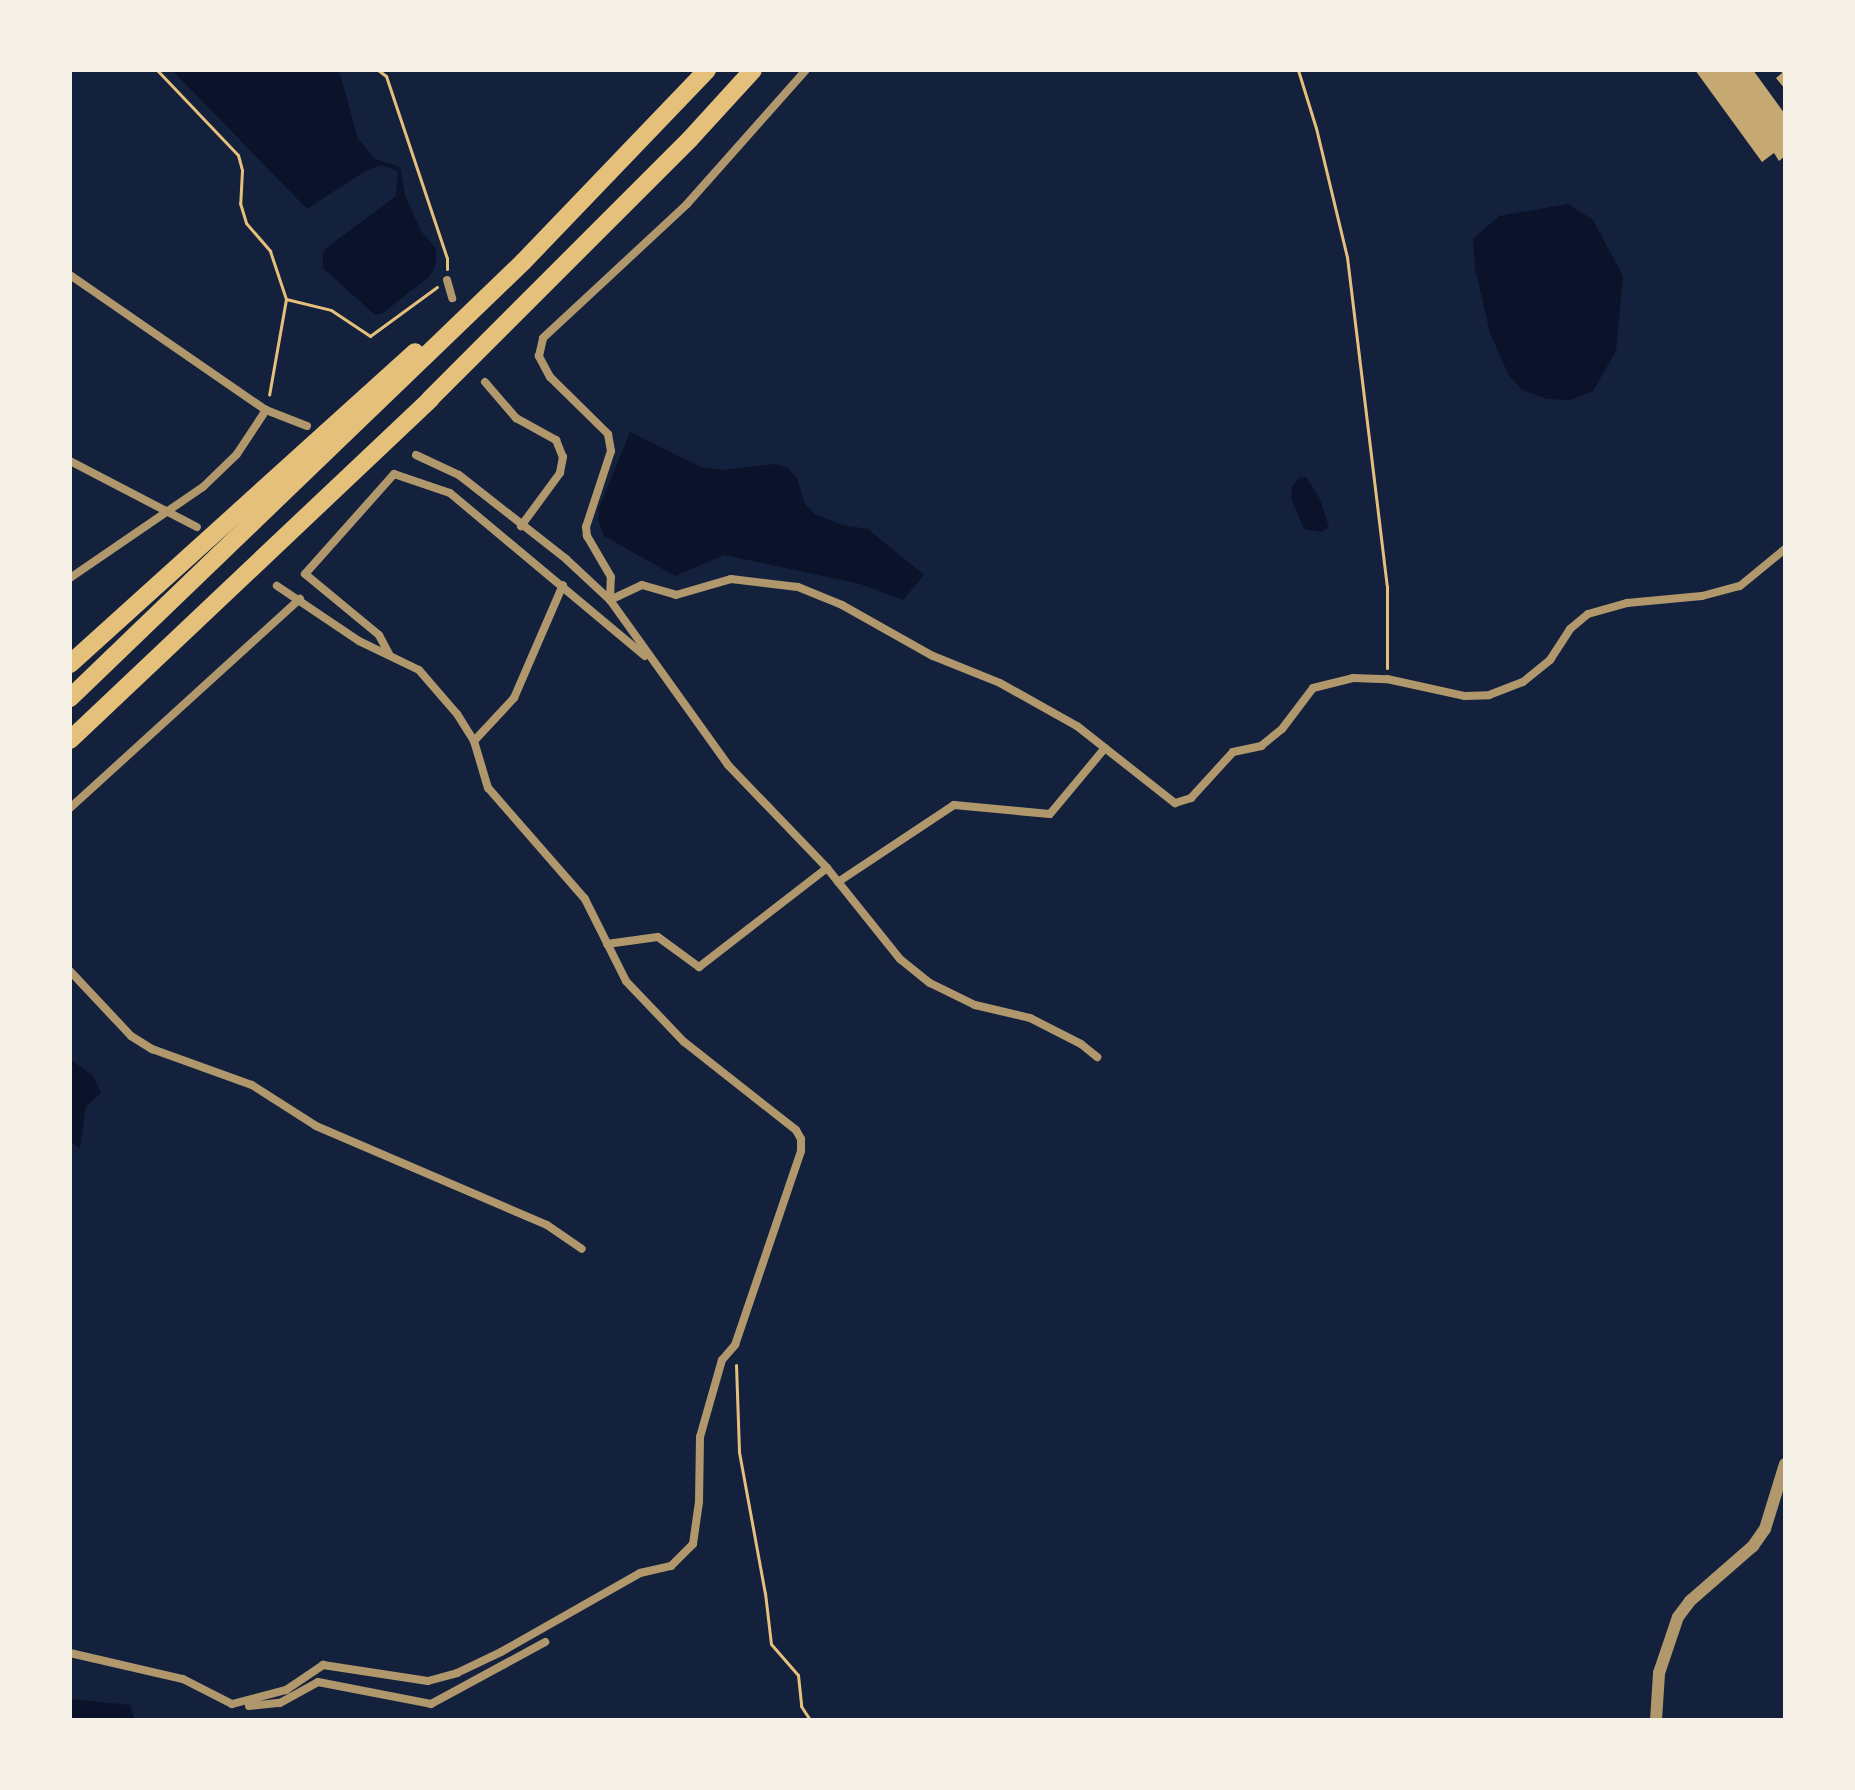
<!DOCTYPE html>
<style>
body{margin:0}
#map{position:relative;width:1855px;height:1790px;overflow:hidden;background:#14213d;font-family:Manrope,sans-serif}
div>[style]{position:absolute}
.water>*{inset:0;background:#0b132b}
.building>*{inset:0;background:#c6a872}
.path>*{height:3px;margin:-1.5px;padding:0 1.5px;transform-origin:1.5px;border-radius:1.5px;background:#e5c07b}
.minor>*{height:8px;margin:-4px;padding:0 4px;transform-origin:4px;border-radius:4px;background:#b1986c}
.tertiary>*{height:12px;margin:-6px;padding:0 6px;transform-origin:6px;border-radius:6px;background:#b1986c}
.motorway>*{height:18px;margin:-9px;padding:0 9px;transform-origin:9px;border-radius:9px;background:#e5c07b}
span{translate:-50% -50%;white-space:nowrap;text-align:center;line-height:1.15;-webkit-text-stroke:6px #f6f1e7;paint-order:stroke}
.frame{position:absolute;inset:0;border:72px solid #f6f1e7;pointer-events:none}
</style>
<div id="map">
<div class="water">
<div style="clip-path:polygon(172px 70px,339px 70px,358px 139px,375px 159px,400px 167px,405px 195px,421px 231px,436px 249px,436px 264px,430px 276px,383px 313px,375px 315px,323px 268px,323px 254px,326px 248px,396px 196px,398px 171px,381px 165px,367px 170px,307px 209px)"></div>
<div style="clip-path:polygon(1568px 204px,1593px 220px,1623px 276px,1616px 351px,1593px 391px,1571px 400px,1547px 399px,1522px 390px,1508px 374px,1490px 333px,1475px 268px,1473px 239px,1499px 216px)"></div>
<div style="clip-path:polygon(630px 432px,701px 467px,722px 470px,775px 464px,788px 468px,797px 478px,805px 504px,815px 514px,842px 525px,868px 529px,924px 575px,903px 600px,860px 584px,724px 555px,675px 576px,604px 536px,598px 520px,599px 508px)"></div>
<div style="clip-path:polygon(1306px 477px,1320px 499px,1329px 527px,1322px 532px,1304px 529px,1291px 498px,1292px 487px,1299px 478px)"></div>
<div style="clip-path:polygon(70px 1059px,93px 1076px,101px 1093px,86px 1107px,80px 1148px,70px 1142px)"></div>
<div style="clip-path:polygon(70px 1699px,130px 1705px,135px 1720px,70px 1720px)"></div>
</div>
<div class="building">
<div style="clip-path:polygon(1695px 70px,1753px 70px,1785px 114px,1785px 156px,1779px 161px,1774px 153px,1762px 162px)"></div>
<div style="clip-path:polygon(1780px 70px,1785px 70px,1785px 89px,1776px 78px,1782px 73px)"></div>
</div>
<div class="path">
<div style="left:157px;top:70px;width:117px;rotate:46.4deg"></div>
<div style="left:238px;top:155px;width:16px;rotate:75deg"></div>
<div style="left:242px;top:170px;width:33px;rotate:93deg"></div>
<div style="left:240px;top:203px;width:21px;rotate:73deg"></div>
<div style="left:246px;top:223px;width:37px;rotate:49deg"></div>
<div style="left:270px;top:251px;width:51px;rotate:71.6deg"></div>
<div style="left:286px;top:299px;width:97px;rotate:100deg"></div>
<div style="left:378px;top:70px;width:10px;rotate:37deg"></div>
<div style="left:386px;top:76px;width:192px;rotate:71.5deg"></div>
<div style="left:447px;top:258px;width:11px;rotate:90deg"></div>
<div style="left:1298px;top:70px;width:61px;rotate:72.8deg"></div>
<div style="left:1316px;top:128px;width:133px;rotate:76.5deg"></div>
<div style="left:1347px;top:257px;width:331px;rotate:83.1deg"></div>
<div style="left:1387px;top:586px;width:82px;rotate:90deg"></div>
<div style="left:286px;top:299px;width:46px;rotate:13.7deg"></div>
<div style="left:331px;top:310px;width:47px;rotate:33.7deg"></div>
<div style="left:370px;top:336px;width:83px;rotate:-36.2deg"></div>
<div style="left:736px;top:1365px;width:87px;rotate:88deg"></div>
<div style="left:739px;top:1452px;width:143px;rotate:79.6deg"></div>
<div style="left:765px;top:1593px;width:51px;rotate:83.3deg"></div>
<div style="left:771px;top:1644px;width:41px;rotate:48.9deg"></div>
<div style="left:798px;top:1675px;width:31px;rotate:84deg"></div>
<div style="left:801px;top:1706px;width:17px;rotate:57deg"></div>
</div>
<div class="minor">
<div style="left:70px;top:275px;width:238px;rotate:34.6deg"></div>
<div style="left:266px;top:410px;width:44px;rotate:21.3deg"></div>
<div style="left:447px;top:280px;width:19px;rotate:74deg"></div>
<div style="left:485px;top:382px;width:48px;rotate:49.3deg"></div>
<div style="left:516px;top:418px;width:46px;rotate:28.8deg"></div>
<div style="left:556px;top:440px;width:18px;rotate:68deg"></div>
<div style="left:563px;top:457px;width:16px;rotate:101deg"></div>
<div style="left:560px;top:473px;width:66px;rotate:126.3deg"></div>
<div style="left:416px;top:455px;width:47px;rotate:24.9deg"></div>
<div style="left:459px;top:475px;width:136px;rotate:38.1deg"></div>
<div style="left:566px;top:559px;width:60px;rotate:43deg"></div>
<div style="left:610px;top:600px;width:203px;rotate:54.4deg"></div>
<div style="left:728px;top:765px;width:143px;rotate:46.1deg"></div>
<div style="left:827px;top:868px;width:117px;rotate:51.3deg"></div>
<div style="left:900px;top:959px;width:38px;rotate:39deg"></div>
<div style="left:930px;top:983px;width:50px;rotate:26.1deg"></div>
<div style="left:975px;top:1005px;width:57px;rotate:13.3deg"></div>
<div style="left:1030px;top:1018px;width:57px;rotate:27deg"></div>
<div style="left:1081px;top:1044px;width:21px;rotate:39deg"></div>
<div style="left:70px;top:461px;width:143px;rotate:27.5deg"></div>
<div style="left:70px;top:578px;width:161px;rotate:-34.4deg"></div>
<div style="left:203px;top:487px;width:47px;rotate:-44.1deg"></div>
<div style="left:237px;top:454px;width:53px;rotate:-56.6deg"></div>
<div style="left:610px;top:600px;width:35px;rotate:-25deg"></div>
<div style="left:642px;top:585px;width:35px;rotate:16deg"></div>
<div style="left:676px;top:595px;width:57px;rotate:-16.2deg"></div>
<div style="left:731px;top:579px;width:67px;rotate:6.8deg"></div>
<div style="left:798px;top:587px;width:48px;rotate:22.2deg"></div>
<div style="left:842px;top:605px;width:104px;rotate:29.3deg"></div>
<div style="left:933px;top:656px;width:72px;rotate:21.9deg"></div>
<div style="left:1000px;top:683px;width:88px;rotate:29.2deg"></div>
<div style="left:1077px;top:726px;width:125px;rotate:38.2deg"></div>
<div style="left:1175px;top:803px;width:17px;rotate:-17deg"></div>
<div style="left:1191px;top:798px;width:62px;rotate:-47.6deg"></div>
<div style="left:1233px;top:752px;width:29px;rotate:-12deg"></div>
<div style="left:1261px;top:746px;width:27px;rotate:-39deg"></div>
<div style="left:1282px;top:729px;width:51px;rotate:-52.9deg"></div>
<div style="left:1313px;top:688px;width:41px;rotate:-14deg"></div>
<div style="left:1353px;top:678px;width:34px;rotate:2deg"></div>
<div style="left:1387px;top:679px;width:80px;rotate:12.3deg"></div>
<div style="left:1465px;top:696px;width:24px;rotate:-2deg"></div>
<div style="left:1489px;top:695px;width:36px;rotate:-21deg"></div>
<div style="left:1523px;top:682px;width:35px;rotate:-39deg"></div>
<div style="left:1550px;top:660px;width:37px;rotate:-57deg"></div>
<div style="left:1570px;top:629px;width:23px;rotate:-40deg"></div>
<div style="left:1588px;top:614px;width:41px;rotate:-15.8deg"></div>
<div style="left:1627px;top:603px;width:75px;rotate:-5.3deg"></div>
<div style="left:1702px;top:596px;width:39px;rotate:-15deg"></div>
<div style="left:1740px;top:586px;width:58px;rotate:-39.4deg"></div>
<div style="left:610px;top:600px;width:23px;rotate:-88deg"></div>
<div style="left:611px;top:577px;width:48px;rotate:-120.3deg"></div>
<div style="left:587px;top:536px;width:9px;rotate:-96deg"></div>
<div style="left:586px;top:527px;width:80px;rotate:-71.8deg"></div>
<div style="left:611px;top:451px;width:17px;rotate:-100deg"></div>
<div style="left:608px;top:434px;width:81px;rotate:-135.5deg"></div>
<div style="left:550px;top:377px;width:24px;rotate:-118deg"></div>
<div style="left:539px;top:356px;width:18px;rotate:-77deg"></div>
<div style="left:543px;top:338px;width:197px;rotate:-42.9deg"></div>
<div style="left:687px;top:204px;width:179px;rotate:-48.4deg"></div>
<div style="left:389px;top:654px;width:21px;rotate:-118deg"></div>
<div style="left:379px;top:635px;width:96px;rotate:-140.5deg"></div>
<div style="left:305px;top:574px;width:134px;rotate:-48.3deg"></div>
<div style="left:394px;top:474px;width:59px;rotate:18.7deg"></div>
<div style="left:450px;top:493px;width:254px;rotate:39.9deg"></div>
<div style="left:474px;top:741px;width:59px;rotate:-47.1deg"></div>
<div style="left:514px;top:698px;width:123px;rotate:-66.6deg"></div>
<div style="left:70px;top:808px;width:311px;rotate:-42.3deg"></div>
<div style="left:838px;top:882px;width:139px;rotate:-33.6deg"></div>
<div style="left:954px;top:805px;width:96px;rotate:5.4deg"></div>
<div style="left:1050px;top:814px;width:86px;rotate:-50.2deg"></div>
<div style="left:607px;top:944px;width:51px;rotate:-7.8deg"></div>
<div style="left:658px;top:937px;width:51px;rotate:36.2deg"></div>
<div style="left:699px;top:967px;width:162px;rotate:-37.7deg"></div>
<div style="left:70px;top:971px;width:89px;rotate:46.8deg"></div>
<div style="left:131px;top:1036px;width:25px;rotate:32deg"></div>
<div style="left:152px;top:1049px;width:106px;rotate:19.8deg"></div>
<div style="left:252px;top:1085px;width:76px;rotate:32.6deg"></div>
<div style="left:316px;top:1126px;width:251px;rotate:23.2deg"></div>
<div style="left:547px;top:1225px;width:42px;rotate:34.4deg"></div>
<div style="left:70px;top:1653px;width:116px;rotate:13deg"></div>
<div style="left:183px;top:1679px;width:55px;rotate:27deg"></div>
<div style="left:232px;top:1704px;width:56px;rotate:-14.5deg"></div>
<div style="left:286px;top:1690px;width:45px;rotate:-34deg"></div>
<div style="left:323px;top:1665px;width:106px;rotate:8.7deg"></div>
<div style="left:428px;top:1681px;width:30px;rotate:-15deg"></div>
<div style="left:457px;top:1673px;width:49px;rotate:-25.5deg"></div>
<div style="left:501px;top:1652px;width:160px;rotate:-29.6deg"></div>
<div style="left:640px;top:1573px;width:32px;rotate:-13deg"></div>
<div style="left:671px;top:1566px;width:31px;rotate:-45deg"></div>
<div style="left:693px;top:1544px;width:42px;rotate:-81.9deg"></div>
<div style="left:699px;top:1502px;width:65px;rotate:-89.1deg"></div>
<div style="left:700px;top:1437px;width:80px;rotate:-74.1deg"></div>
<div style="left:722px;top:1360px;width:20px;rotate:-49deg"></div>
<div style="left:735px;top:1345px;width:205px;rotate:-71.2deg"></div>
<div style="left:801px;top:1151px;width:12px;rotate:-90deg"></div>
<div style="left:801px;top:1139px;width:10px;rotate:-119deg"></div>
<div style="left:796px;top:1130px;width:142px;rotate:-141.8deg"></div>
<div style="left:684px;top:1042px;width:84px;rotate:-133.6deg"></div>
<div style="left:626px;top:981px;width:92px;rotate:-116.6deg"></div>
<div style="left:585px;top:899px;width:147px;rotate:-131.1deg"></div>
<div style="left:488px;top:788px;width:49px;rotate:-106.6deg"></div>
<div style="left:474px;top:741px;width:32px;rotate:-122deg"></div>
<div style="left:457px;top:714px;width:58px;rotate:-130.8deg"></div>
<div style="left:419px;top:670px;width:67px;rotate:-154.2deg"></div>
<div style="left:359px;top:641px;width:99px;rotate:-146.1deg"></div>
<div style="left:249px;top:1706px;width:31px;rotate:-6deg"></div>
<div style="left:280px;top:1703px;width:43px;rotate:-28.9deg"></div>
<div style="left:318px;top:1682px;width:115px;rotate:11deg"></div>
<div style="left:431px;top:1704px;width:130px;rotate:-28.5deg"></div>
</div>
<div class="tertiary">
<div style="left:1656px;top:1720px;width:47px;rotate:-86.3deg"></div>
<div style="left:1659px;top:1673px;width:59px;rotate:-71.3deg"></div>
<div style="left:1678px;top:1617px;width:20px;rotate:-53deg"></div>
<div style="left:1690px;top:1601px;width:84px;rotate:-41.1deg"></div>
<div style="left:1753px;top:1546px;width:21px;rotate:-55deg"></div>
<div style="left:1765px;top:1529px;width:68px;rotate:-72.9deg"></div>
</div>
<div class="motorway">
<div style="left:70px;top:664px;width:465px;rotate:-42.1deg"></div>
<div style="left:70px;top:698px;width:629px;rotate:-43.9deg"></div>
<div style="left:523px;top:262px;width:266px;rotate:-46.2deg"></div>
<div style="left:70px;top:740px;width:496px;rotate:-43.4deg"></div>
<div style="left:430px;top:399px;width:368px;rotate:-45deg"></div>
<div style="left:690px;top:139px;width:93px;rotate:-47.6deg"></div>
</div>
<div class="frame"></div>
</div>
